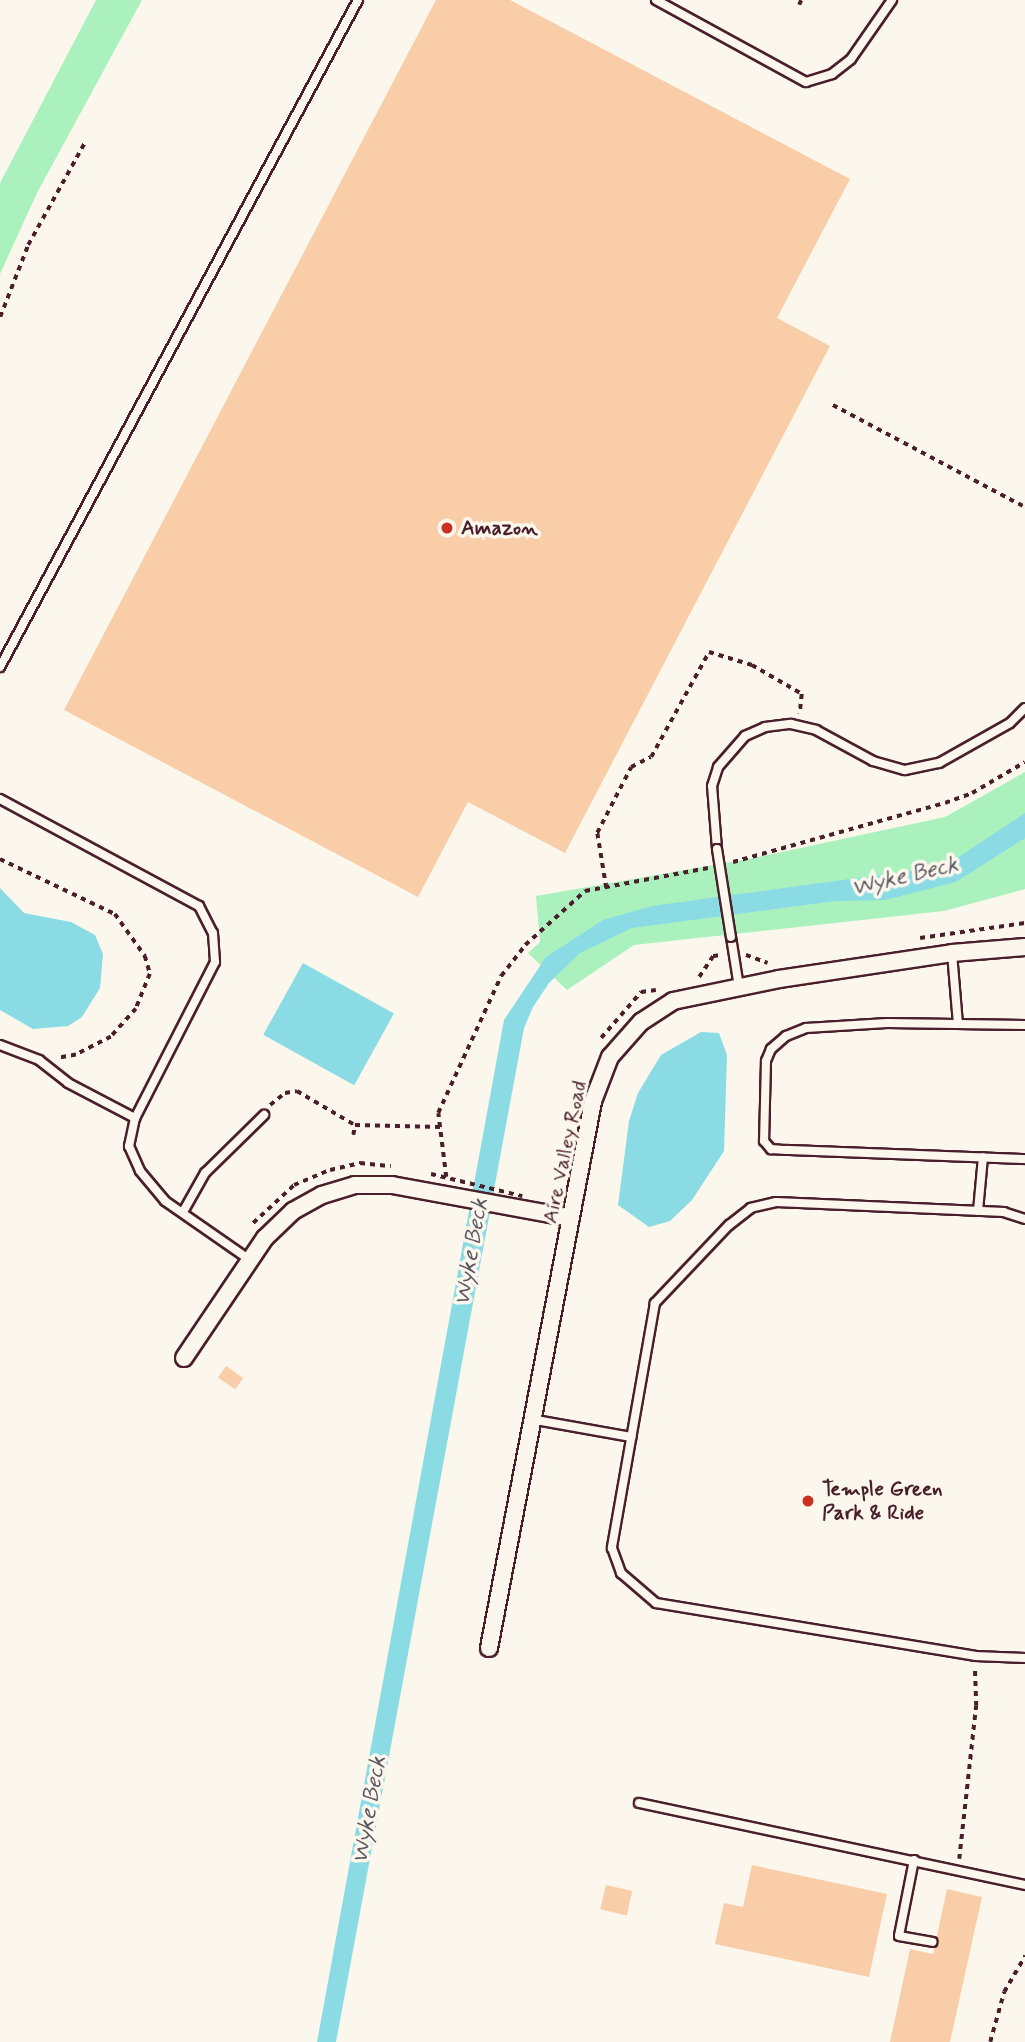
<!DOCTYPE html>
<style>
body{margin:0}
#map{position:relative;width:1025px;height:2042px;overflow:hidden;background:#fbf7ec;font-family:Mynerve,sans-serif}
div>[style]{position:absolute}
.green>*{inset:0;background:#aaf1be}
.water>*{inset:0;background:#8adbe4;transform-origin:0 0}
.building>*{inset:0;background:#f9cda8;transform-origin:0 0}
.path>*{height:3.5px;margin-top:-1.75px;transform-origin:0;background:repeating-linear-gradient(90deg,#4a1f2b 0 5px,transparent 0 10px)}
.roads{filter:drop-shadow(2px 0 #4a1f2b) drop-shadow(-2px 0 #4a1f2b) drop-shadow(0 2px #4a1f2b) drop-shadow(0 -2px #4a1f2b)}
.lane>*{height:8px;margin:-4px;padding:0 4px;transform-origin:4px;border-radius:4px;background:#fbf7ec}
.street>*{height:16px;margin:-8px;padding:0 8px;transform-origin:8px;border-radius:8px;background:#fbf7ec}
.path-bridge>*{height:3.5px;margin-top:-1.75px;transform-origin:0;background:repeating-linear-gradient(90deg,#4a1f2b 0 5px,transparent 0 10px)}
.bridges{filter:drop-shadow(2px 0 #4a1f2b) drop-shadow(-2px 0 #4a1f2b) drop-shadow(0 2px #4a1f2b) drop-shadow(0 -2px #4a1f2b)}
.lane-bridge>*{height:8px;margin:-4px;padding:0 4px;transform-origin:4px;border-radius:4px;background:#fbf7ec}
.dots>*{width:19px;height:19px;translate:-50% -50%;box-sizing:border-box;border:4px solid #fbf7ec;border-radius:50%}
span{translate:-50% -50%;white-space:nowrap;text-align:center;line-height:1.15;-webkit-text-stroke:7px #fbf7ec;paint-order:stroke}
.poi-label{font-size:21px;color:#4a1f2b;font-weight:700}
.left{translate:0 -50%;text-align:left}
.street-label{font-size:21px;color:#4a1f2b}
.water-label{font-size:23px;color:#5d5762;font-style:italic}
</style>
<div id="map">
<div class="green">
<div style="clip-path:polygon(96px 0,142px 0,37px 193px,0 274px,0 183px)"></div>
<div style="clip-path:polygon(1025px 772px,1025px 889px,944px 911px,634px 945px,567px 990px,528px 953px,540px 942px,536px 896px,754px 858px,945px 817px)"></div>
</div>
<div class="water">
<div style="clip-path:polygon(1025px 813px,1025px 838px,956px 882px,885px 900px,836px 901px,632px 928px,580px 953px,549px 983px,533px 1007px,524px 1028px,336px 2042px,317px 2042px,504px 1020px,546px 957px,603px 920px,652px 906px,945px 866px)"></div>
<div style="clip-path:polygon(0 888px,24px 913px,71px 922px,95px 935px,103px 954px,100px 988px,82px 1017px,68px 1026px,33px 1029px,0 1010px)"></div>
<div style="left:303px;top:963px;width:104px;height:82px;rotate:29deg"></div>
<div style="clip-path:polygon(701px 1032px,719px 1033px,727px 1055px,724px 1151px,692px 1200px,670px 1221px,649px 1227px,618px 1205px,629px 1121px,638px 1093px,661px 1055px)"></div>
</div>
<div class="building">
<div style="clip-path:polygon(436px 0,510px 0,850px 179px,777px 318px,830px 346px,565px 853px,468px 802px,418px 897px,64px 710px)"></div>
<div style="left:226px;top:1366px;width:21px;height:14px;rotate:35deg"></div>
<div style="clip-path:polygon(752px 1865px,887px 1894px,869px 1977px,715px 1944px,724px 1903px,743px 1907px)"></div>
<div style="left:606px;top:1885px;width:27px;height:25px;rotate:13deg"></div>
<div style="clip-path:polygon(947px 1889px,982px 1897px,950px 2042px,890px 2042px,910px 1949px,933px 1954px)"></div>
</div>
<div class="path">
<div style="left:799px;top:5px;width:5px;rotate:-68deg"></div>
<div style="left:0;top:317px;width:77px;rotate:-68.7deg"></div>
<div style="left:28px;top:245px;width:118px;rotate:-61deg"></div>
<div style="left:833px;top:405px;width:217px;rotate:28deg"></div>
<div style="left:0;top:859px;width:127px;rotate:25.6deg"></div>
<div style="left:115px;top:914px;width:52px;rotate:54.5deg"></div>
<div style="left:145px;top:956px;width:19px;rotate:74deg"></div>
<div style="left:150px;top:974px;width:38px;rotate:112deg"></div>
<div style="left:136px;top:1009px;width:38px;rotate:132deg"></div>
<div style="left:111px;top:1037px;width:39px;rotate:153deg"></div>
<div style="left:76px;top:1055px;width:17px;rotate:170deg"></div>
<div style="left:733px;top:862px;width:220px;rotate:-15.6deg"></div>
<div style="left:945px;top:803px;width:29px;rotate:-20deg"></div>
<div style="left:972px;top:793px;width:61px;rotate:-30.3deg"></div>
<div style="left:606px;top:888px;width:56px;rotate:-99.3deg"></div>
<div style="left:597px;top:833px;width:74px;rotate:-62.7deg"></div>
<div style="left:631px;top:767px;width:22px;rotate:-27deg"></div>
<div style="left:651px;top:757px;width:120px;rotate:-61.1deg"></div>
<div style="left:709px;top:652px;width:45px;rotate:16.8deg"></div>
<div style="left:752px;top:665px;width:58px;rotate:30.1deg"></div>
<div style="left:802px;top:694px;width:20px;rotate:96deg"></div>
<div style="left:920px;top:938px;width:106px;rotate:-8.1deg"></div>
<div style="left:746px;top:955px;width:23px;rotate:20deg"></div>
<div style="left:699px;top:977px;width:25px;rotate:-56deg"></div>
<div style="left:713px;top:956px;width:9px;rotate:-6deg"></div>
<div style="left:601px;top:1038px;width:61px;rotate:-49deg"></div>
<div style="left:641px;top:992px;width:15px;rotate:-8deg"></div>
<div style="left:270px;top:1105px;width:19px;rotate:-39deg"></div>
<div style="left:285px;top:1093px;width:12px;rotate:-9deg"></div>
<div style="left:297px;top:1091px;width:67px;rotate:30.4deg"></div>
<div style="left:355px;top:1125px;width:85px;rotate:1.3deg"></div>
<div style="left:353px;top:1135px;width:10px;rotate:-79deg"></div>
<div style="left:446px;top:1177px;width:64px;rotate:-97.1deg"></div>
<div style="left:438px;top:1113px;width:151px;rotate:-65.3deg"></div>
<div style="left:501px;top:976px;width:39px;rotate:-52deg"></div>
<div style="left:525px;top:945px;width:81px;rotate:-42deg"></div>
<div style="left:585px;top:891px;width:125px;rotate:-10.6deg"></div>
<div style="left:253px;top:1223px;width:56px;rotate:-42.8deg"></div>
<div style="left:294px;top:1185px;width:39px;rotate:-23deg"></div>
<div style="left:330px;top:1170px;width:31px;rotate:-13deg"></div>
<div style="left:360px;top:1163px;width:31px;rotate:6deg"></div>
<div style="left:959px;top:1859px;width:154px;rotate:-83.7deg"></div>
<div style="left:976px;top:1706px;width:37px;rotate:-92deg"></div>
<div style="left:990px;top:2042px;width:52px;rotate:-74.4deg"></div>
<div style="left:1004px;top:1992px;width:42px;rotate:-59.7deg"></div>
</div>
<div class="roads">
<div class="lane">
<div style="left:656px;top:0;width:171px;rotate:28.7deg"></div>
<div style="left:806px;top:82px;width:27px;rotate:-17deg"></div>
<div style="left:832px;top:74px;width:24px;rotate:-38deg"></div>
<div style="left:851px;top:59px;width:72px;rotate:-55.2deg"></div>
<div style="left:0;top:667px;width:757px;rotate:-61.78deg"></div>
<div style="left:0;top:799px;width:226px;rotate:28.3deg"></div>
<div style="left:199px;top:906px;width:30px;rotate:63deg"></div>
<div style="left:213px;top:933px;width:29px;rotate:86deg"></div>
<div style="left:215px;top:962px;width:175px;rotate:117.1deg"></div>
<div style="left:135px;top:1118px;width:29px;rotate:102deg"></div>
<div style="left:129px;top:1146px;width:27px;rotate:66deg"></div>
<div style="left:140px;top:1171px;width:39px;rotate:50deg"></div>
<div style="left:165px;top:1201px;width:103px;rotate:34.8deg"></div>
<div style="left:717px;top:849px;width:63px;rotate:-94.5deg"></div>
<div style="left:712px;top:786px;width:20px;rotate:-72deg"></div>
<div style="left:718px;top:767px;width:41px;rotate:-48.9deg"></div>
<div style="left:745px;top:736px;width:22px;rotate:-24deg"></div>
<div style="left:765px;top:727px;width:26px;rotate:-7deg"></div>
<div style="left:791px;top:724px;width:26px;rotate:13deg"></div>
<div style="left:816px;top:730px;width:65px;rotate:28.5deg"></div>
<div style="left:873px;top:761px;width:33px;rotate:16deg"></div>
<div style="left:905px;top:770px;width:35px;rotate:-12deg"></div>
<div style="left:939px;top:763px;width:81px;rotate:-29.4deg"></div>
<div style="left:1010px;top:723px;width:21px;rotate:-45deg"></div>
<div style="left:731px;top:937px;width:51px;rotate:80.9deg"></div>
<div style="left:952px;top:953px;width:71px;rotate:85.2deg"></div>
<div style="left:1025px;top:1025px;width:138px;rotate:-179.2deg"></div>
<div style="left:887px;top:1023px;width:81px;rotate:176.5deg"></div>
<div style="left:806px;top:1028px;width:22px;rotate:158deg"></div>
<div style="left:786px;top:1036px;width:20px;rotate:139deg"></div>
<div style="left:771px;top:1049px;width:13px;rotate:113deg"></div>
<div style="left:766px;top:1061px;width:80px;rotate:91.4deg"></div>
<div style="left:764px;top:1141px;width:11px;rotate:49deg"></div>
<div style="left:771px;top:1149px;width:16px;rotate:4deg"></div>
<div style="left:787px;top:1150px;width:238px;rotate:2.2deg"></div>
<div style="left:0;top:1045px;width:42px;rotate:21deg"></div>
<div style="left:39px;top:1060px;width:37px;rotate:38deg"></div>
<div style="left:68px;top:1083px;width:76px;rotate:27.6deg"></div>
<div style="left:978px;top:1211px;width:54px;rotate:-84.7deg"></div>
<div style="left:183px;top:1212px;width:45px;rotate:-60.6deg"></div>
<div style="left:205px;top:1173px;width:83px;rotate:-44.5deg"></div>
<div style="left:1025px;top:1219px;width:22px;rotate:-162deg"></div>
<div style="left:1004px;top:1212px;width:228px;rotate:-177.5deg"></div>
<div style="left:776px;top:1202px;width:26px;rotate:167deg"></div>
<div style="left:751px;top:1208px;width:28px;rotate:142deg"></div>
<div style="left:729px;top:1225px;width:108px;rotate:133.5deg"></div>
<div style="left:655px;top:1303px;width:249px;rotate:100deg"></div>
<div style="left:612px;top:1548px;width:27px;rotate:70deg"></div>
<div style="left:621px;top:1573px;width:46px;rotate:40.6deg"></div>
<div style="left:656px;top:1603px;width:323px;rotate:9.4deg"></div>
<div style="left:975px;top:1656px;width:50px;rotate:2.3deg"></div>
<div style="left:530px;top:1419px;width:103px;rotate:10.1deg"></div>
<div style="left:639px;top:1803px;width:395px;rotate:12deg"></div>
<div style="left:914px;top:1860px;width:77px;rotate:101.2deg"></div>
<div style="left:899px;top:1936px;width:34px;rotate:10deg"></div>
</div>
<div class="street">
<div style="left:184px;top:1358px;width:145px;rotate:-56deg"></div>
<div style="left:265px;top:1238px;width:39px;rotate:-44deg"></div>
<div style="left:293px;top:1211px;width:33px;rotate:-29deg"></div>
<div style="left:322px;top:1195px;width:34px;rotate:-17deg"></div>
<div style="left:355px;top:1185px;width:37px"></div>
<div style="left:392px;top:1185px;width:182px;rotate:10.4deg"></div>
<div style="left:489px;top:1648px;width:557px;rotate:-79.23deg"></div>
<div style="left:593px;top:1101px;width:47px;rotate:-68.9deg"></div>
<div style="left:610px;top:1057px;width:47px;rotate:-48.5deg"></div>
<div style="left:641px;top:1022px;width:38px;rotate:-33deg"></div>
<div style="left:673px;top:1001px;width:108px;rotate:-11.7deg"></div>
<div style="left:779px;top:979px;width:175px;rotate:-8.5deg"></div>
<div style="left:952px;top:953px;width:73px;rotate:-4.7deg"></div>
</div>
</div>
<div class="path-bridge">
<div style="left:431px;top:1174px;width:94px;rotate:13.6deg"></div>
</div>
<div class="bridges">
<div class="lane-bridge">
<div style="left:717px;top:849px;width:89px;rotate:81deg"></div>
</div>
</div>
<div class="dots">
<div style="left:447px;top:528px;background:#c8321e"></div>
<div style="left:808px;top:1501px;background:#c8321e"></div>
</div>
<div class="poi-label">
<span class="left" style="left:461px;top:528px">Amazon</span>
<span class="left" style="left:822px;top:1501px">Temple Green<br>Park &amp; Ride</span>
</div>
<div class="street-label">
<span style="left:565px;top:1152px;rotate:-78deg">Aire Valley Road</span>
</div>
<div class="water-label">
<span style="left:905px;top:877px;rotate:-13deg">Wyke Beck</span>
<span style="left:472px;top:1252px;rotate:-80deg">Wyke Beck</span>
<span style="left:370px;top:1810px;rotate:-80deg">Wyke Beck</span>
</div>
</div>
